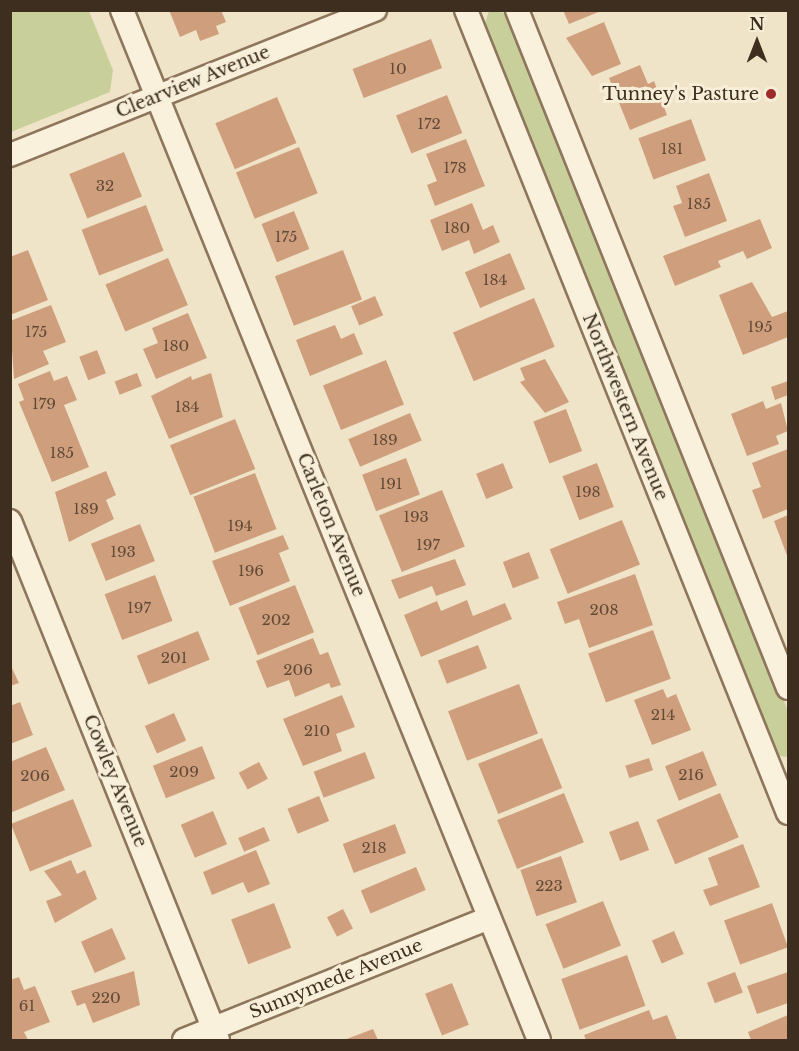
<!DOCTYPE html>
<style>
body{margin:0}
#map{position:relative;width:799px;height:1051px;overflow:hidden;background:#f0e4c8;font-family:"Libre Baskerville",serif}
div>[style]{position:absolute}
.green>*{inset:0;background:#c9cf9b}
.building>*{inset:0;background:#cf9f7d;transform-origin:0 0}
.roads{filter:drop-shadow(2px 0 #8d765c) drop-shadow(-2px 0 #8d765c) drop-shadow(0 2px #8d765c) drop-shadow(0 -2px #8d765c)}
.minor>*{height:22px;margin:-11px;padding:0 11px;transform-origin:11px;border-radius:11px;background:#faf1dc}
.dots>*{width:16px;height:16px;translate:-50% -50%;box-sizing:border-box;border:3px solid #f7eed8;border-radius:50%}
span{translate:-50% -50%;white-space:nowrap;text-align:center;line-height:1.15;-webkit-text-stroke:6px #f7eed8;paint-order:stroke}
.number-label{font-size:15px;color:#624a37}
.number-label span{-webkit-text-stroke-width:0}
.street-label{font-size:18px;color:#3d2e20}
.poi-label{font-size:18px;color:#3d2e20}
.right{translate:-100% -50%;text-align:right}
.frame{position:absolute;inset:0;border:12px solid #3d2e20;pointer-events:none}
.north{position:absolute;left:727px;top:12px;width:60px;height:60px;-webkit-text-stroke:4px #f7eed8;paint-order:stroke;rotate:0deg;font-size:16px;font-weight:700;line-height:24px;text-align:center;color:#3d2e20}
.north::after{content:'';display:block;margin:auto;width:21px;height:27px;background:#3d2e20;clip-path:polygon(50% 0,100% 100%,50% 72%,0 100%)}
</style>
<div id="map">
<div class="green">
<div style="clip-path:polygon(11px 10px,89px 11px,113px 70px,110px 92px,11px 132px)"></div>
<div style="clip-path:polygon(489px 11px,508px 13px,788px 711px,788px 757px,779px 756px,485px 23px)"></div>
</div>
<div class="building">
<div style="clip-path:polygon(169px 10px,221px 10px,226px 22px,216px 26px,219px 34px,200px 41px,196px 30px,180px 37px)"></div>
<div style="clip-path:polygon(563px 10px,601px 10px,601px 11px,569px 24px)"></div>
<div style="clip-path:polygon(604px 22px,621px 64px,592px 76px,566px 38px)"></div>
<div style="left:431px;top:39px;width:31px;height:84px;rotate:69deg"></div>
<div style="clip-path:polygon(640px 65px,648px 84px,654px 81px,667px 115px,630px 130px,609px 78px)"></div>
<div style="left:447px;top:95px;width:41px;height:55px;rotate:68deg"></div>
<div style="left:277px;top:97px;width:50px;height:67px;rotate:67deg"></div>
<div style="left:691px;top:119px;width:44px;height:56px;rotate:70deg"></div>
<div style="clip-path:polygon(466px 139px,485px 186px,435px 206px,427px 185px,437px 181px,426px 154px)"></div>
<div style="left:299px;top:147px;width:50px;height:68px;rotate:68deg"></div>
<div style="left:124px;top:152px;width:48px;height:59px;rotate:68deg"></div>
<div style="clip-path:polygon(709px 173px,727px 221px,685px 237px,673px 206px,682px 203px,676px 186px)"></div>
<div style="clip-path:polygon(472px 203px,483px 230px,493px 225px,500px 242px,474px 254px,469px 240px,442px 251px,430px 220px)"></div>
<div style="left:146px;top:205px;width:49px;height:69px;rotate:69deg"></div>
<div style="left:294px;top:211px;width:41px;height:35px;rotate:68deg"></div>
<div style="clip-path:polygon(760px 219px,772px 248px,747px 259px,743px 251px,718px 261px,721px 267px,675px 286px,663px 256px)"></div>
<div style="clip-path:polygon(28px 250px,48px 300px,10px 315px,10px 257px)"></div>
<div style="left:343px;top:250px;width:53px;height:73px;rotate:69deg"></div>
<div style="left:510px;top:253px;width:39px;height:49px;rotate:67deg"></div>
<div style="left:168px;top:258px;width:51px;height:68px;rotate:67deg"></div>
<div style="clip-path:polygon(752px 282px,772px 317px,788px 311px,788px 337px,743px 355px,719px 295px)"></div>
<div style="left:375px;top:296px;width:21px;height:26px;rotate:67deg"></div>
<div style="left:534px;top:298px;width:53px;height:88px;rotate:67deg"></div>
<div style="clip-path:polygon(51px 305px,66px 342px,43px 351px,49px 364px,14px 379px,10px 321px)"></div>
<div style="clip-path:polygon(188px 313px,207px 358px,156px 379px,143px 349px,158px 343px,152px 328px)"></div>
<div style="clip-path:polygon(335px 325px,341px 339px,354px 333px,363px 354px,310px 376px,296px 340px)"></div>
<div style="left:97px;top:350px;width:25px;height:19px;rotate:69deg"></div>
<div style="clip-path:polygon(545px 359px,569px 402px,545px 413px,520px 382px,525px 380px,520px 368px)"></div>
<div style="left:386px;top:360px;width:48px;height:68px;rotate:68deg"></div>
<div style="clip-path:polygon(50px 371px,54px 381px,67px 376px,77px 400px,64px 405px,89px 467px,52px 482px,19px 402px,24px 400px,18px 384px)"></div>
<div style="left:137px;top:373px;width:14px;height:24px;rotate:69deg"></div>
<div style="clip-path:polygon(211px 373px,223px 417px,169px 439px,151px 396px,191px 376px,192px 380px)"></div>
<div style="clip-path:polygon(788px 381px,788px 395px,775px 400px,771px 387px)"></div>
<div style="clip-path:polygon(763px 401px,766px 409px,781px 403px,788px 431px,776px 436px,779px 444px,747px 456px,731px 414px)"></div>
<div style="left:566px;top:409px;width:45px;height:35px;rotate:69deg"></div>
<div style="left:410px;top:413px;width:30px;height:67px;rotate:67deg"></div>
<div style="left:235px;top:419px;width:54px;height:70px;rotate:68deg"></div>
<div style="clip-path:polygon(788px 449px,788px 509px,763px 519px,752px 490px,761px 487px,752px 463px)"></div>
<div style="left:406px;top:458px;width:39px;height:47px;rotate:69deg"></div>
<div style="left:503px;top:463px;width:27px;height:29px;rotate:68deg"></div>
<div style="left:597px;top:463px;width:47px;height:37px;rotate:69deg"></div>
<div style="clip-path:polygon(106px 471px,116px 495px,106px 500px,114px 519px,69px 542px,55px 492px)"></div>
<div style="left:255px;top:473px;width:60px;height:66px;rotate:69deg"></div>
<div style="left:442px;top:490px;width:61px;height:68px;rotate:68deg"></div>
<div style="clip-path:polygon(788px 515px,788px 558px,774px 521px)"></div>
<div style="left:622px;top:520px;width:48px;height:78px;rotate:68deg"></div>
<div style="left:140px;top:524px;width:40px;height:53px;rotate:68deg"></div>
<div style="clip-path:polygon(283px 535px,289px 549px,279px 553px,290px 581px,230px 606px,212px 561px)"></div>
<div style="left:529px;top:552px;width:28px;height:28px;rotate:69deg"></div>
<div style="clip-path:polygon(455px 559px,466px 585px,436px 596px,432px 586px,399px 599px,391px 580px)"></div>
<div style="clip-path:polygon(635px 574px,653px 625px,589px 648px,579px 619px,565px 624px,557px 602px)"></div>
<div style="left:155px;top:575px;width:49px;height:54px;rotate:69deg"></div>
<div style="left:295px;top:585px;width:51px;height:61px;rotate:68deg"></div>
<div style="clip-path:polygon(467px 600px,473px 616px,505px 603px,512px 619px,421px 657px,404px 615px,437px 601px,441px 611px)"></div>
<div style="left:653px;top:630px;width:52px;height:69px;rotate:70deg"></div>
<div style="left:198px;top:631px;width:31px;height:66px;rotate:68deg"></div>
<div style="clip-path:polygon(313px 638px,320px 655px,328px 652px,341px 685px,331px 688px,329px 683px,295px 697px,289px 680px,267px 688px,256px 661px)"></div>
<div style="left:478px;top:645px;width:25px;height:43px;rotate:69deg"></div>
<div style="clip-path:polygon(10px 664px,19px 683px,10px 686px)"></div>
<div style="left:519px;top:684px;width:53px;height:76px;rotate:69deg"></div>
<div style="clip-path:polygon(663px 689px,667px 698px,676px 694px,691px 730px,652px 745px,634px 700px)"></div>
<div style="clip-path:polygon(342px 695px,355px 727px,336px 734px,342px 751px,303px 766px,283px 719px)"></div>
<div style="clip-path:polygon(20px 702px,33px 735px,10px 744px,10px 706px)"></div>
<div style="left:174px;top:713px;width:30px;height:32px;rotate:66deg"></div>
<div style="left:542px;top:738px;width:54px;height:69px;rotate:68deg"></div>
<div style="left:202px;top:746px;width:35px;height:53px;rotate:68deg"></div>
<div style="clip-path:polygon(46px 747px,65px 790px,10px 813px,10px 762px)"></div>
<div style="left:703px;top:751px;width:37px;height:41px;rotate:68deg"></div>
<div style="left:365px;top:752px;width:28px;height:55px;rotate:69deg"></div>
<div style="left:649px;top:758px;width:13px;height:25px;rotate:72deg"></div>
<div style="left:259px;top:762px;width:19px;height:23px;rotate:62deg"></div>
<div style="left:564px;top:793px;width:53px;height:72px;rotate:68deg"></div>
<div style="left:720px;top:793px;width:48px;height:69px;rotate:67deg"></div>
<div style="left:319px;top:796px;width:27px;height:34px;rotate:68deg"></div>
<div style="left:73px;top:799px;width:51px;height:67px;rotate:68deg"></div>
<div style="left:213px;top:811px;width:36px;height:35px;rotate:67deg"></div>
<div style="left:638px;top:821px;width:31px;height:31px;rotate:69deg"></div>
<div style="left:395px;top:824px;width:31px;height:56px;rotate:69deg"></div>
<div style="left:264px;top:827px;width:15px;height:28px;rotate:67deg"></div>
<div style="clip-path:polygon(743px 844px,760px 887px,710px 906px,703px 890px,718px 885px,708px 858px)"></div>
<div style="clip-path:polygon(256px 850px,270px 884px,248px 893px,243px 882px,212px 895px,203px 872px)"></div>
<div style="left:561px;top:856px;width:49px;height:43px;rotate:71deg"></div>
<div style="clip-path:polygon(71px 860px,77px 874px,85px 870px,97px 899px,55px 923px,46px 901px,62px 895px,44px 871px)"></div>
<div style="left:416px;top:867px;width:25px;height:60px;rotate:67deg"></div>
<div style="left:603px;top:901px;width:48px;height:62px;rotate:68deg"></div>
<div style="left:274px;top:903px;width:48px;height:46px;rotate:69deg"></div>
<div style="left:772px;top:903px;width:47px;height:51px;rotate:70deg"></div>
<div style="left:343px;top:909px;width:22px;height:18px;rotate:63deg"></div>
<div style="left:112px;top:928px;width:34px;height:34px;rotate:66deg"></div>
<div style="left:674px;top:931px;width:25px;height:24px;rotate:67deg"></div>
<div style="left:627px;top:955px;width:54px;height:70px;rotate:70deg"></div>
<div style="clip-path:polygon(134px 971px,140px 1005px,93px 1023px,85px 1003px,77px 1006px,71px 991px)"></div>
<div style="left:735px;top:972px;width:22px;height:30px;rotate:69deg"></div>
<div style="clip-path:polygon(788px 972px,788px 1003px,757px 1014px,747px 986px)"></div>
<div style="clip-path:polygon(19px 977px,24px 990px,35px 986px,50px 1022px,24px 1032px,28px 1040px,10px 1040px,10px 980px)"></div>
<div style="left:452px;top:983px;width:45px;height:29px;rotate:68deg"></div>
<div style="clip-path:polygon(649px 1010px,653px 1020px,667px 1015px,677px 1040px,586px 1040px,584px 1035px)"></div>
<div style="clip-path:polygon(788px 1015px,788px 1040px,751px 1040px,748px 1032px)"></div>
<div style="clip-path:polygon(373px 1029px,378px 1040px,344px 1040px)"></div>
</div>
<div class="roads">
<div class="minor">
<div style="left:122px;top:10px;width:1111px;rotate:67.96deg"></div>
<div style="left:466px;top:10px;width:865px;rotate:68.15deg"></div>
<div style="left:517px;top:10px;width:730px;rotate:68.21deg"></div>
<div style="left:10px;top:155px;width:393px;rotate:-21.7deg"></div>
<div style="left:10px;top:521px;width:559px;rotate:68.16deg"></div>
<div style="left:184px;top:1040px;width:328px;rotate:-21.8deg"></div>
</div>
</div>
<div class="dots">
<div style="left:771px;top:94px;background:#9e2a2b"></div>
</div>
<div class="number-label">
<span style="left:398px;top:69px">10</span>
<span style="left:429px;top:124px">172</span>
<span style="left:672px;top:149px">181</span>
<span style="left:455px;top:168px">178</span>
<span style="left:105px;top:186px">32</span>
<span style="left:699px;top:204px">185</span>
<span style="left:457px;top:228px">180</span>
<span style="left:286px;top:237px">175</span>
<span style="left:495px;top:280px">184</span>
<span style="left:760px;top:327px">195</span>
<span style="left:36px;top:332px">175</span>
<span style="left:176px;top:346px">180</span>
<span style="left:44px;top:404px">179</span>
<span style="left:187px;top:407px">184</span>
<span style="left:385px;top:440px">189</span>
<span style="left:62px;top:453px">185</span>
<span style="left:391px;top:484px">191</span>
<span style="left:588px;top:492px">198</span>
<span style="left:86px;top:509px">189</span>
<span style="left:416px;top:517px">193</span>
<span style="left:240px;top:526px">194</span>
<span style="left:428px;top:545px">197</span>
<span style="left:123px;top:552px">193</span>
<span style="left:251px;top:571px">196</span>
<span style="left:139px;top:608px">197</span>
<span style="left:604px;top:610px">208</span>
<span style="left:276px;top:620px">202</span>
<span style="left:174px;top:658px">201</span>
<span style="left:298px;top:670px">206</span>
<span style="left:663px;top:715px">214</span>
<span style="left:317px;top:731px">210</span>
<span style="left:184px;top:772px">209</span>
<span style="left:691px;top:775px">216</span>
<span style="left:35px;top:776px">206</span>
<span style="left:374px;top:848px">218</span>
<span style="left:549px;top:886px">223</span>
<span style="left:106px;top:998px">220</span>
<span style="left:27px;top:1006px">61</span>
</div>
<div class="street-label">
<span style="left:193px;top:82px;rotate:-22deg">Clearview Avenue</span>
<span style="left:625px;top:407px;rotate:68deg">Northwestern Avenue</span>
<span style="left:331px;top:525px;rotate:68deg">Carleton Avenue</span>
<span style="left:115px;top:781px;rotate:68deg">Cowley Avenue</span>
<span style="left:336px;top:979px;rotate:-22deg">Sunnymede Avenue</span>
</div>
<div class="poi-label">
<span class="right" style="left:759px;top:94px">Tunney's Pasture</span>
</div>
<div class="frame"></div>
<div class="north">N</div>
</div>
